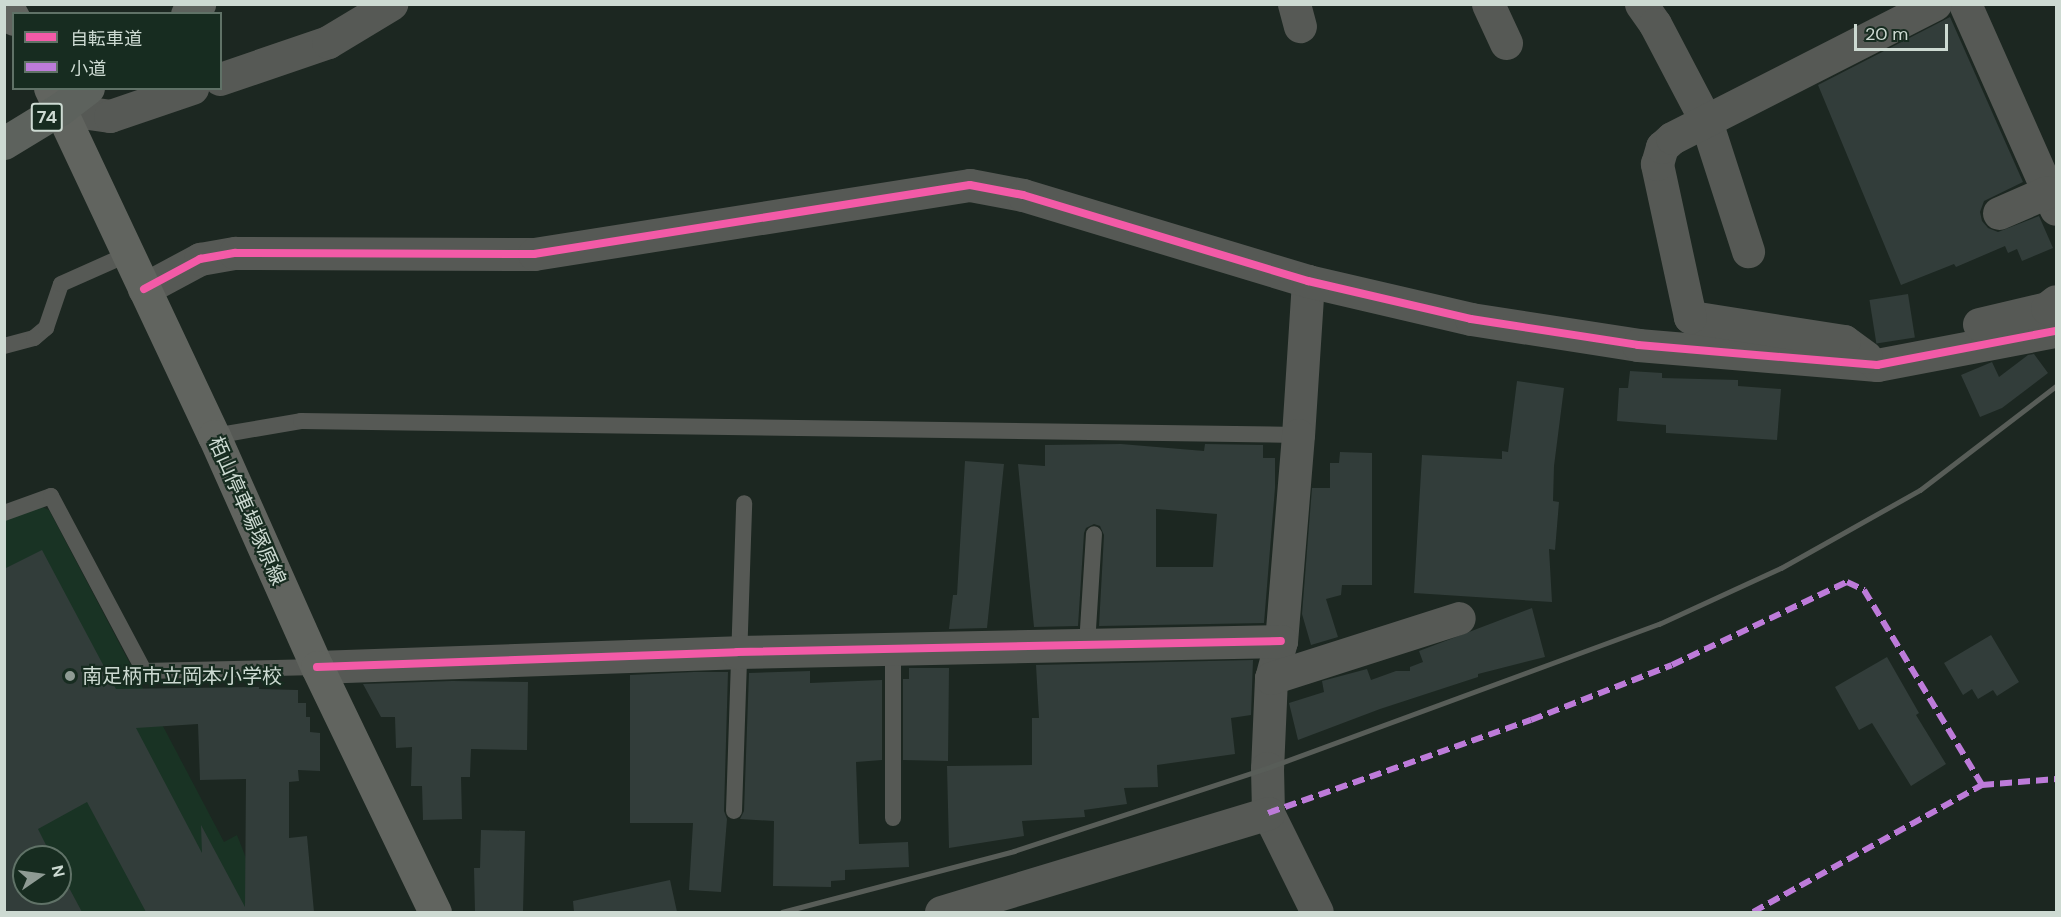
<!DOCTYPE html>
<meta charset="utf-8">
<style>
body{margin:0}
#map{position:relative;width:2061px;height:917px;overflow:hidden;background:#1c2721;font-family:"DM Sans","Noto Sans JP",sans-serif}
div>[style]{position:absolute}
.built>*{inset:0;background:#193324}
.building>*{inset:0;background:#323d3a;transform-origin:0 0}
.lane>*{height:16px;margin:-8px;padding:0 8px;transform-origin:8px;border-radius:8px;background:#565955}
.street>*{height:33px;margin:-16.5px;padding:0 16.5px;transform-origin:16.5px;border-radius:16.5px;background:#565955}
.secondary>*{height:33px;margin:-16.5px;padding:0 16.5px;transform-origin:16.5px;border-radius:16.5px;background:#61645f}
.primary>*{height:33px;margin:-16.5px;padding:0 16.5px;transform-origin:16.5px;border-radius:16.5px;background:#5d625d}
.rail>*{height:4.5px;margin:-2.25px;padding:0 2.25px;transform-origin:2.25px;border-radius:2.25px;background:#585d58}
.quiet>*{height:6px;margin-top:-3px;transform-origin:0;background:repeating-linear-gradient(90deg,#bd7bd9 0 12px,transparent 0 18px)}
.cycleway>*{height:8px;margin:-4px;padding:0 4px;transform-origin:4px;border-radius:4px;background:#f35aa7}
.dots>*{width:16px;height:16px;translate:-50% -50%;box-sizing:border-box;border:3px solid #172c20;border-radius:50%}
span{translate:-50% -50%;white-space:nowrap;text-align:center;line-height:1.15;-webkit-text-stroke:4.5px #172c20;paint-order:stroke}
.shield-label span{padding:2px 4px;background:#172c20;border:2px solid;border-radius:4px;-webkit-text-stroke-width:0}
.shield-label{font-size:18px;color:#cddad2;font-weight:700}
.street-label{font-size:20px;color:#cddad2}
.poi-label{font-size:20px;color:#cddad2}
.left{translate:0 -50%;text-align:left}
.frame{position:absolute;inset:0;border:6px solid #cddad2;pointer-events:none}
.legend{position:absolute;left:12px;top:12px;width:210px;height:78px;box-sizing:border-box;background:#172c20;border:2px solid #607267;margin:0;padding:8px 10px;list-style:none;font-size:18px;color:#cddad2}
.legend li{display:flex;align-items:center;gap:12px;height:30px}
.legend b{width:30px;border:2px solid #607267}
.north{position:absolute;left:12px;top:845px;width:60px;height:60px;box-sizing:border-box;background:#172c20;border:2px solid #607267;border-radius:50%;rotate:77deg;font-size:16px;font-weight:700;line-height:24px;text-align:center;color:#cddad2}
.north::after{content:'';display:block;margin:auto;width:21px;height:27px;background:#8f9b94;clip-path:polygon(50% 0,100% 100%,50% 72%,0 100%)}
.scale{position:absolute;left:1854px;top:24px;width:94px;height:27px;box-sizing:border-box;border:3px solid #cddad2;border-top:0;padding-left:8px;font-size:18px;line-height:21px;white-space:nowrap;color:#cddad2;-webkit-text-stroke:4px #172c20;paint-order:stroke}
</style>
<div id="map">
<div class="built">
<div style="clip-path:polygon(evenodd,38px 505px,49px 510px,224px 842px,237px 835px,267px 912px,5px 912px,5px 518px,38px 505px,24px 857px,60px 857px,60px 893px,24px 893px,24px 857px)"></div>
</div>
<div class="building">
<div style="clip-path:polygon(1950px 17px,2023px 182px,1984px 201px,1980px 212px,1982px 221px,1988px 228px,1998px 232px,2039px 216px,2053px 248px,2022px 261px,2017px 249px,2008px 253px,2005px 246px,1956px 267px,1954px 264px,1901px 285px,1818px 85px)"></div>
<div style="left:1908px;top:294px;width:44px;height:39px;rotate:81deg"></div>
<div style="clip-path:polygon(2034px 354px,2048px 373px,2002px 408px,1980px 417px,1961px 375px,1992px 362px,1999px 377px,2028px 355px)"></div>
<div style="clip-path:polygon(1630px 371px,1662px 373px,1662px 378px,1738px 380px,1738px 386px,1781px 389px,1777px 440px,1666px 433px,1666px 425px,1617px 421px,1619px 388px,1628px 388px)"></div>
<div style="clip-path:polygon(1517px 381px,1564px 388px,1554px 466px,1553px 501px,1559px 502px,1555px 550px,1549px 549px,1552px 602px,1414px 593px,1422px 455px,1502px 459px,1502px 451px,1508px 452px)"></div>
<div style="clip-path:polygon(evenodd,1121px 444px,1204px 451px,1205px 444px,1263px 445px,1263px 458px,1275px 458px,1275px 488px,1264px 623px,1099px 626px,1104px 535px,1100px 526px,1094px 524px,1086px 528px,1084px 533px,1078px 626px,1034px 627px,1018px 464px,1045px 466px,1045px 445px,1121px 444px,1156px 509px,1217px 514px,1213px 567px,1156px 567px,1156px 509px)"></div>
<div style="clip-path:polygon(1340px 452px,1372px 453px,1372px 585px,1342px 585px,1341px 595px,1326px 599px,1338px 637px,1311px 645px,1302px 614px,1312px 488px,1330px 488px,1330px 463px,1339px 463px)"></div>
<div style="clip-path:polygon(965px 461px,1004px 464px,987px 628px,949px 629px,953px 595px,957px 595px)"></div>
<div style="clip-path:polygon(evenodd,42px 550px,116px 689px,259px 687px,259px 689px,298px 690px,298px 703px,306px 703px,306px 717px,310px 717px,310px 732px,320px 733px,320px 771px,298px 770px,299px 781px,289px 782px,289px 838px,307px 836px,314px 912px,146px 912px,87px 802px,38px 829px,52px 857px,24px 857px,24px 893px,60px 893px,60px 871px,82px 912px,4px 912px,4px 569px,42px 550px,198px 724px,200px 780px,246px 779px,245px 907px,201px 825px,202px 853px,136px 728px,198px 724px)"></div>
<div style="clip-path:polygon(1532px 608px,1545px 657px,1478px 674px,1478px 677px,1380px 709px,1298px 740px,1289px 703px,1324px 692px,1322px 681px,1367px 669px,1371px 680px,1396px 671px,1410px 671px,1410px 667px,1423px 662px,1419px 651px)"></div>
<div style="clip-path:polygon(1991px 635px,2019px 682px,1997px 696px,1993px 690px,1978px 699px,1972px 689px,1963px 695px,1944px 663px)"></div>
<div style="clip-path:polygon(1887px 657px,1919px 713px,1916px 715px,1946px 764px,1911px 786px,1872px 723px,1859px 730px,1835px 687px)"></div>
<div style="clip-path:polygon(1253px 660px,1251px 715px,1231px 718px,1235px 754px,1157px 765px,1158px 787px,1124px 788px,1127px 804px,1084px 810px,1085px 817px,1022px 821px,1024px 836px,949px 848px,947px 766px,1032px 765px,1032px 718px,1039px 718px,1036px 665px)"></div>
<div style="clip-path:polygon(909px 668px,949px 668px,948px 761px,903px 760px,903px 679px,909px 679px)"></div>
<div style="clip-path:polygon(810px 671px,810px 683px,882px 680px,882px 760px,856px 762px,859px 844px,908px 842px,909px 867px,845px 870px,845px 880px,831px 881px,831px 887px,773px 886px,774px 821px,740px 819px,744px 811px,749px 673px)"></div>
<div style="clip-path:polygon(694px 672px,728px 672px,724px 811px,727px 819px,721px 892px,689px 890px,693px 823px,630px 823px,630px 675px)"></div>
<div style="clip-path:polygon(452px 681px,528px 682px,527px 750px,471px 749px,470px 777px,461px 777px,462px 819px,423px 820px,422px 786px,411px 786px,412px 747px,396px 748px,395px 717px,381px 717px,363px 684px)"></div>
<div style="clip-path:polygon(481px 830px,525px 831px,523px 912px,475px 912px,474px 868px,480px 868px)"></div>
<div style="clip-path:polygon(670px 880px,677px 912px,574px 912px,573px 901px)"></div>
</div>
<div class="lane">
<div style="left:4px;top:346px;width:31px;rotate:-15deg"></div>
<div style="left:34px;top:338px;width:16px;rotate:-40deg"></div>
<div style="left:46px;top:328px;width:46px;rotate:-71.2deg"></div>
<div style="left:61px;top:284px;width:71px;rotate:-24deg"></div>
<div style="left:214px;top:436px;width:88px;rotate:-9.8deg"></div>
<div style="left:301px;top:421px;width:997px;rotate:0.8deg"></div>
<div style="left:4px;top:513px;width:50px;rotate:-19.9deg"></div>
<div style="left:51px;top:496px;width:198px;rotate:62deg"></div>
<div style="left:144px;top:671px;width:173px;rotate:-1.3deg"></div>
<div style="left:1087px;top:645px;width:111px;rotate:-86.4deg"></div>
<div style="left:893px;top:649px;width:169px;rotate:90deg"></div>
<div style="left:734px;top:811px;width:308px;rotate:-88.1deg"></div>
</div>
<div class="street">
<div style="left:1294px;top:4px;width:23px;rotate:75deg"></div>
<div style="left:1488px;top:4px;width:43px;rotate:65.2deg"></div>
<div style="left:1641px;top:4px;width:24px;rotate:55deg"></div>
<div style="left:1655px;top:24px;width:110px;rotate:62.3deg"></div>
<div style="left:1706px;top:121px;width:137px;rotate:72.1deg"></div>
<div style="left:1965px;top:4px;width:224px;rotate:66.1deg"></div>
<div style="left:220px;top:79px;width:114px;rotate:-18.9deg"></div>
<div style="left:328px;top:42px;width:74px;rotate:-31.1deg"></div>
<div style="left:60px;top:109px;width:50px;rotate:8deg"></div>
<div style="left:110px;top:116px;width:87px;rotate:-18.9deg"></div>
<div style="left:1999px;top:213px;width:52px;rotate:-23.6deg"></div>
<div style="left:1308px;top:281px;width:154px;rotate:93.7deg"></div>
<div style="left:1298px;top:435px;width:207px;rotate:94.7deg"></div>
<div style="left:1281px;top:641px;width:38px;rotate:105deg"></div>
<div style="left:1271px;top:678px;width:90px;rotate:92.5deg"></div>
<div style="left:1267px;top:768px;width:45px;rotate:88.7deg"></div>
<div style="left:1268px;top:813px;width:110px;rotate:63.7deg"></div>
<div style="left:144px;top:289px;width:64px;rotate:-28.2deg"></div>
<div style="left:200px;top:259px;width:36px;rotate:-10deg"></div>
<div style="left:235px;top:253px;width:299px;rotate:0.2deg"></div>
<div style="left:534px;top:254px;width:441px;rotate:-9deg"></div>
<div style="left:970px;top:185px;width:54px;rotate:10.7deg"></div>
<div style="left:1023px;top:195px;width:298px;rotate:16.8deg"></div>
<div style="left:1308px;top:281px;width:167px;rotate:13.1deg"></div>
<div style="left:1471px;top:319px;width:169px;rotate:8.8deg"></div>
<div style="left:1638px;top:345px;width:240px;rotate:4.8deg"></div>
<div style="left:1877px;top:365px;width:182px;rotate:-10.8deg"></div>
<div style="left:1979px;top:324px;width:70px;rotate:-13.2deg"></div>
<div style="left:2047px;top:308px;width:11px;rotate:-38deg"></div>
<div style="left:1866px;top:357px;width:27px;rotate:-144deg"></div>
<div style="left:1844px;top:341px;width:156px;rotate:-171.1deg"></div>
<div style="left:1690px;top:317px;width:157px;rotate:-102.2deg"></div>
<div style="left:1657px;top:164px;width:18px;rotate:-74deg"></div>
<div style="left:1662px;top:147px;width:13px;rotate:-42deg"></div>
<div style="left:1672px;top:138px;width:295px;rotate:-27deg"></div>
<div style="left:317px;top:667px;width:420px;rotate:-2deg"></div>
<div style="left:737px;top:652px;width:544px;rotate:-1.16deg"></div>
<div style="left:1271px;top:678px;width:197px;rotate:-17.7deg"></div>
<div style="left:941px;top:912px;width:342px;rotate:-16.8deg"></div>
</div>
<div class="secondary">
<div style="left:6px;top:4px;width:17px;rotate:62deg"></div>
<div style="left:50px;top:88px;width:385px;rotate:64.8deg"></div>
<div style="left:214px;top:436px;width:253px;rotate:66deg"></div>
<div style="left:317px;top:667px;width:272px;rotate:64.3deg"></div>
</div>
<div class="primary">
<div style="left:187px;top:14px;width:16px;rotate:-40deg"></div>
<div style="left:4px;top:143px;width:66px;rotate:-31.3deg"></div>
<div style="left:60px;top:109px;width:35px;rotate:-37deg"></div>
</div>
<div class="rail">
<div style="left:782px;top:912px;width:240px;rotate:-14.7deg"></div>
<div style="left:1014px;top:851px;width:266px;rotate:-18.2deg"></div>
<div style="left:1267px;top:768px;width:418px;rotate:-20.2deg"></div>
<div style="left:1659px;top:624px;width:134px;rotate:-24.7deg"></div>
<div style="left:1781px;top:568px;width:159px;rotate:-29.3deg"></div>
<div style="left:1920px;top:490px;width:171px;rotate:-37.4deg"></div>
</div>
<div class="quiet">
<div style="left:1268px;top:813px;width:279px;rotate:-19.5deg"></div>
<div style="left:1531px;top:720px;width:151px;rotate:-21.3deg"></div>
<div style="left:1672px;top:665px;width:194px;rotate:-25.4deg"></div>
<div style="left:1847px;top:582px;width:19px;rotate:25deg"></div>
<div style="left:1864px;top:590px;width:228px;rotate:58.8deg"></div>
<div style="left:1753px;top:912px;width:262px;rotate:-29deg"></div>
<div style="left:1982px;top:785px;width:74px;rotate:-4.6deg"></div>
</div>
<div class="cycleway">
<div style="left:144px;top:289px;width:64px;rotate:-28.2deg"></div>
<div style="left:200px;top:259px;width:36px;rotate:-10deg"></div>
<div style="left:235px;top:253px;width:299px;rotate:0.2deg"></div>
<div style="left:534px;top:254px;width:441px;rotate:-9deg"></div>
<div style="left:970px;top:185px;width:54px;rotate:10.7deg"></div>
<div style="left:1023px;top:195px;width:298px;rotate:16.8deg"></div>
<div style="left:1308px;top:281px;width:167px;rotate:13.1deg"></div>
<div style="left:1471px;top:319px;width:169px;rotate:8.8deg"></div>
<div style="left:1638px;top:345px;width:240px;rotate:4.8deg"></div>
<div style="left:1877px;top:365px;width:182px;rotate:-10.8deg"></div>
<div style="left:317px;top:667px;width:420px;rotate:-2deg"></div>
<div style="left:737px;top:652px;width:544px;rotate:-1.16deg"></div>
</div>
<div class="dots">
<div style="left:70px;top:676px;background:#8f9b94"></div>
</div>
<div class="shield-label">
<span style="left:47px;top:117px">74</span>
</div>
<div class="street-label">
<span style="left:247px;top:511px;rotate:66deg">栢山停車場塚原線</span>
</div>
<div class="poi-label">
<span class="left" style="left:82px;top:676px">南足柄市立岡本小学校</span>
</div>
<div class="frame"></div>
<ul class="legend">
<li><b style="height:8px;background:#f35aa7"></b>自転車道</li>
<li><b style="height:8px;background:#bd7bd9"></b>小道</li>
</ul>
<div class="north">N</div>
<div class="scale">20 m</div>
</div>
